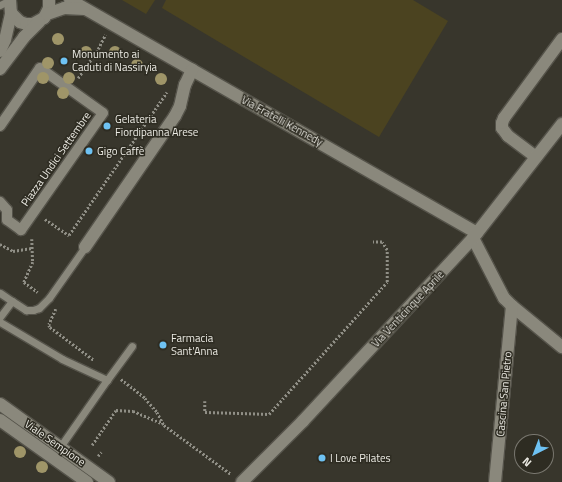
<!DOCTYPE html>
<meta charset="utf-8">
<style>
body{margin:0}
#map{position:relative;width:562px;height:482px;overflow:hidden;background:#38362c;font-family:"Titillium Web",sans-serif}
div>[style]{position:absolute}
.green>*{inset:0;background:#4b4320}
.path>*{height:2.5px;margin-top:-1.25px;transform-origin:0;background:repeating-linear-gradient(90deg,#908f86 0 2px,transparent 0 4px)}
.roads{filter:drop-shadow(1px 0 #55534a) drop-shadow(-1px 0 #55534a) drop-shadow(0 1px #55534a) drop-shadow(0 -1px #55534a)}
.service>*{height:7px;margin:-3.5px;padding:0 3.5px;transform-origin:3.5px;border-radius:3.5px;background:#8a887c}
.pedestrian>*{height:10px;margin:-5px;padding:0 5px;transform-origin:5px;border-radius:5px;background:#8a887c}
.minor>*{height:12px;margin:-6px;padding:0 6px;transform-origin:6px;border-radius:6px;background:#8a887c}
.trees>*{width:12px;height:12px;margin:-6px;border-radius:50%;background:#9f9568}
.dots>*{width:11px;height:11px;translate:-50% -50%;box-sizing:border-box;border:2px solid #2e2c22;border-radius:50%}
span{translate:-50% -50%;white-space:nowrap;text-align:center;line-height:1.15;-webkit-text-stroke:3px #2e2c22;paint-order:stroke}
.poi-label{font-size:11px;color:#ecebe4}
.left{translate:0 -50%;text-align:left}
.street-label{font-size:11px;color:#ecebe4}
.north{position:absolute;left:514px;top:434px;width:40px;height:40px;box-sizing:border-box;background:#2e2c22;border:1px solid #7a7870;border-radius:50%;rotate:222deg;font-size:11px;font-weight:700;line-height:16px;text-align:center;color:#ecebe4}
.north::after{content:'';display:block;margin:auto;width:14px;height:18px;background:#6ec2f3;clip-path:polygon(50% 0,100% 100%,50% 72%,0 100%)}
</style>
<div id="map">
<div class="green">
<div style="clip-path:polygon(122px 0,155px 0,146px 14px)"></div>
<div style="clip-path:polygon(166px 0,413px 0,448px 21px,379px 137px,162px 8px)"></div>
</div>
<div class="path">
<div style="left:78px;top:78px;width:35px;rotate:-55deg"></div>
<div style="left:98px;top:49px;width:16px;rotate:-63deg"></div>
<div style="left:45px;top:219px;width:29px;rotate:34deg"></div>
<div style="left:69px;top:235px;width:173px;rotate:-55.6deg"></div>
<div style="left:32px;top:239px;width:23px;rotate:88deg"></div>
<div style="left:33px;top:262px;width:22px;rotate:114deg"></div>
<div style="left:24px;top:282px;width:17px;rotate:36deg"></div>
<div style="left:0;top:244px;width:15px;rotate:28deg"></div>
<div style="left:13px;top:251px;width:19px;rotate:-9deg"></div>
<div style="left:56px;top:309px;width:17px;rotate:114deg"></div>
<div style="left:49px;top:325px;width:2px;rotate:63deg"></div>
<div style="left:50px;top:327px;width:55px;rotate:36.9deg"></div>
<div style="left:121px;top:379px;width:31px;rotate:38deg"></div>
<div style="left:145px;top:398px;width:18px;rotate:49deg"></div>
<div style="left:157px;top:412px;width:15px;rotate:62deg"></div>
<div style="left:164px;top:425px;width:83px;rotate:36.2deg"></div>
<div style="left:205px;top:401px;width:11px;rotate:90deg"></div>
<div style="left:205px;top:412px;width:64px;rotate:1.8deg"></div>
<div style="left:269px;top:414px;width:177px;rotate:-48.2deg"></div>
<div style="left:387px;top:282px;width:32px;rotate:-90deg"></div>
<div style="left:387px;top:250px;width:9px;rotate:-122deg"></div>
<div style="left:382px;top:242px;width:9px;rotate:180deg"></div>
<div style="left:92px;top:445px;width:42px;rotate:-55.6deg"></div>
<div style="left:116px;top:410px;width:17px;rotate:3deg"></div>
<div style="left:133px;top:411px;width:33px;rotate:23deg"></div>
<div style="left:98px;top:456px;width:5px;rotate:-53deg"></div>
</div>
<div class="roads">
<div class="service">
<div style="left:0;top:5px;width:11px;rotate:-27deg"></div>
<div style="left:0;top:293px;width:14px;rotate:34deg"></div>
<div style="left:12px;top:301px;width:20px;rotate:127deg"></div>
<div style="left:12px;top:301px;width:17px;rotate:33deg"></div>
<div style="left:26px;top:310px;width:7px"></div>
<div style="left:33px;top:310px;width:6px;rotate:-18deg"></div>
<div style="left:39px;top:308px;width:14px;rotate:-45deg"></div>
<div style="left:49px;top:298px;width:62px;rotate:-54.8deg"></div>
<div style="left:0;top:322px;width:72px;rotate:30.8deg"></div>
<div style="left:62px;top:359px;width:50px;rotate:25deg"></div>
<div style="left:107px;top:380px;width:42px;rotate:-53.7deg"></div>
<div style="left:60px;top:447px;width:82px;rotate:-55deg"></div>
</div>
<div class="pedestrian">
<div style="left:0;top:126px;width:70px;rotate:-55.4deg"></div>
<div style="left:40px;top:68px;width:77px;rotate:35.5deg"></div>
<div style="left:103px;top:113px;width:143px;rotate:125deg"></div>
<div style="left:21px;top:230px;width:17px;rotate:-144deg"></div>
<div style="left:7px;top:220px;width:10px;rotate:-90deg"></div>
<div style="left:7px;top:210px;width:11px;rotate:-131deg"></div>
</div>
<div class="minor">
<div style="left:10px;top:0;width:13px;rotate:86deg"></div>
<div style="left:11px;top:13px;width:13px;rotate:45deg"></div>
<div style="left:20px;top:22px;width:6px;rotate:18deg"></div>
<div style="left:26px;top:24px;width:7px"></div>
<div style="left:33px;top:24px;width:13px;rotate:-29deg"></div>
<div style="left:44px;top:18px;width:11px;rotate:-63deg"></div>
<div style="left:49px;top:8px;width:8px;rotate:-90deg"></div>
<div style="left:70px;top:0;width:469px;rotate:29.8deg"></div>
<div style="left:47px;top:14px;width:18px;rotate:-19deg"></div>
<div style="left:64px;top:8px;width:20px;rotate:3deg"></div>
<div style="left:0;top:51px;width:12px;rotate:-66deg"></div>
<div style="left:5px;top:40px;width:28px;rotate:-77deg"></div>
<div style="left:0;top:69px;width:40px;rotate:-53deg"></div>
<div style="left:24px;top:37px;width:21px;rotate:-45deg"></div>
<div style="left:536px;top:157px;width:35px;rotate:-143deg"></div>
<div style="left:508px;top:136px;width:10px;rotate:-127deg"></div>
<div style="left:502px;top:128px;width:5px;rotate:-90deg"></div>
<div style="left:502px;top:123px;width:5px;rotate:-68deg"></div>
<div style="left:504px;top:118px;width:98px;rotate:-53.7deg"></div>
<div style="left:473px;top:238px;width:68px;rotate:62.7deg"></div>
<div style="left:504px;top:298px;width:11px;rotate:45deg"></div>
<div style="left:512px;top:306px;width:65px;rotate:39.4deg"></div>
<div style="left:85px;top:247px;width:159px;rotate:-55.5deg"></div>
<div style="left:175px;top:116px;width:11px;rotate:-63deg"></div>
<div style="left:180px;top:106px;width:22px;rotate:-77deg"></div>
<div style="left:185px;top:85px;width:17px;rotate:-65deg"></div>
<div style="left:0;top:404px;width:134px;rotate:35.6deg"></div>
<div style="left:0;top:420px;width:107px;rotate:35.5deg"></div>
<div style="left:242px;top:482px;width:86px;rotate:-45deg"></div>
<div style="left:303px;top:421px;width:250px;rotate:-47.1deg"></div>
<div style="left:473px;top:238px;width:145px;rotate:-52deg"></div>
<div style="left:495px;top:482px;width:177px;rotate:-84.5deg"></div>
</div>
</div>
<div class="trees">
<div style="left:58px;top:39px"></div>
<div style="left:86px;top:52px"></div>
<div style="left:115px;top:52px"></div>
<div style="left:48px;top:63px"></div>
<div style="left:137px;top:65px"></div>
<div style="left:43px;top:78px"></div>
<div style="left:69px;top:78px"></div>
<div style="left:161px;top:79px"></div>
<div style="left:63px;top:93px"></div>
<div style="left:20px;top:452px"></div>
<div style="left:42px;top:467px"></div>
</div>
<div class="dots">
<div style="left:64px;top:61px;background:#6ec2f3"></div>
<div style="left:107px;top:126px;background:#6ec2f3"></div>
<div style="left:89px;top:151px;background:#6ec2f3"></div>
<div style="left:163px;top:345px;background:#6ec2f3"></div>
<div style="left:322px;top:458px;background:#6ec2f3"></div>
</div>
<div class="poi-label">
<span class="left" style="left:72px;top:61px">Monumento ai<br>Caduti di Nassiryia</span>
<span class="left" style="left:115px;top:126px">Gelateria<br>Fiordipanna Arese</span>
<span class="left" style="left:97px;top:151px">Gigo Caffè</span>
<span class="left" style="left:171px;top:345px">Farmacia<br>Sant'Anna</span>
<span class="left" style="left:330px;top:458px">I Love Pilates</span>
</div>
<div class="street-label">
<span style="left:282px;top:121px;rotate:29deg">Via Fratelli Kennedy</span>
<span style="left:56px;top:159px;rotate:-55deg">Piazza Undici Settembre</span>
<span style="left:408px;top:309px;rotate:-47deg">Via Venticinque Aprile</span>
<span style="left:504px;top:394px;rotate:-85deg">Cascina San Pietro</span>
<span style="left:55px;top:443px;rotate:35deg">Viale Sempione</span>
</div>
<div class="north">N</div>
</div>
